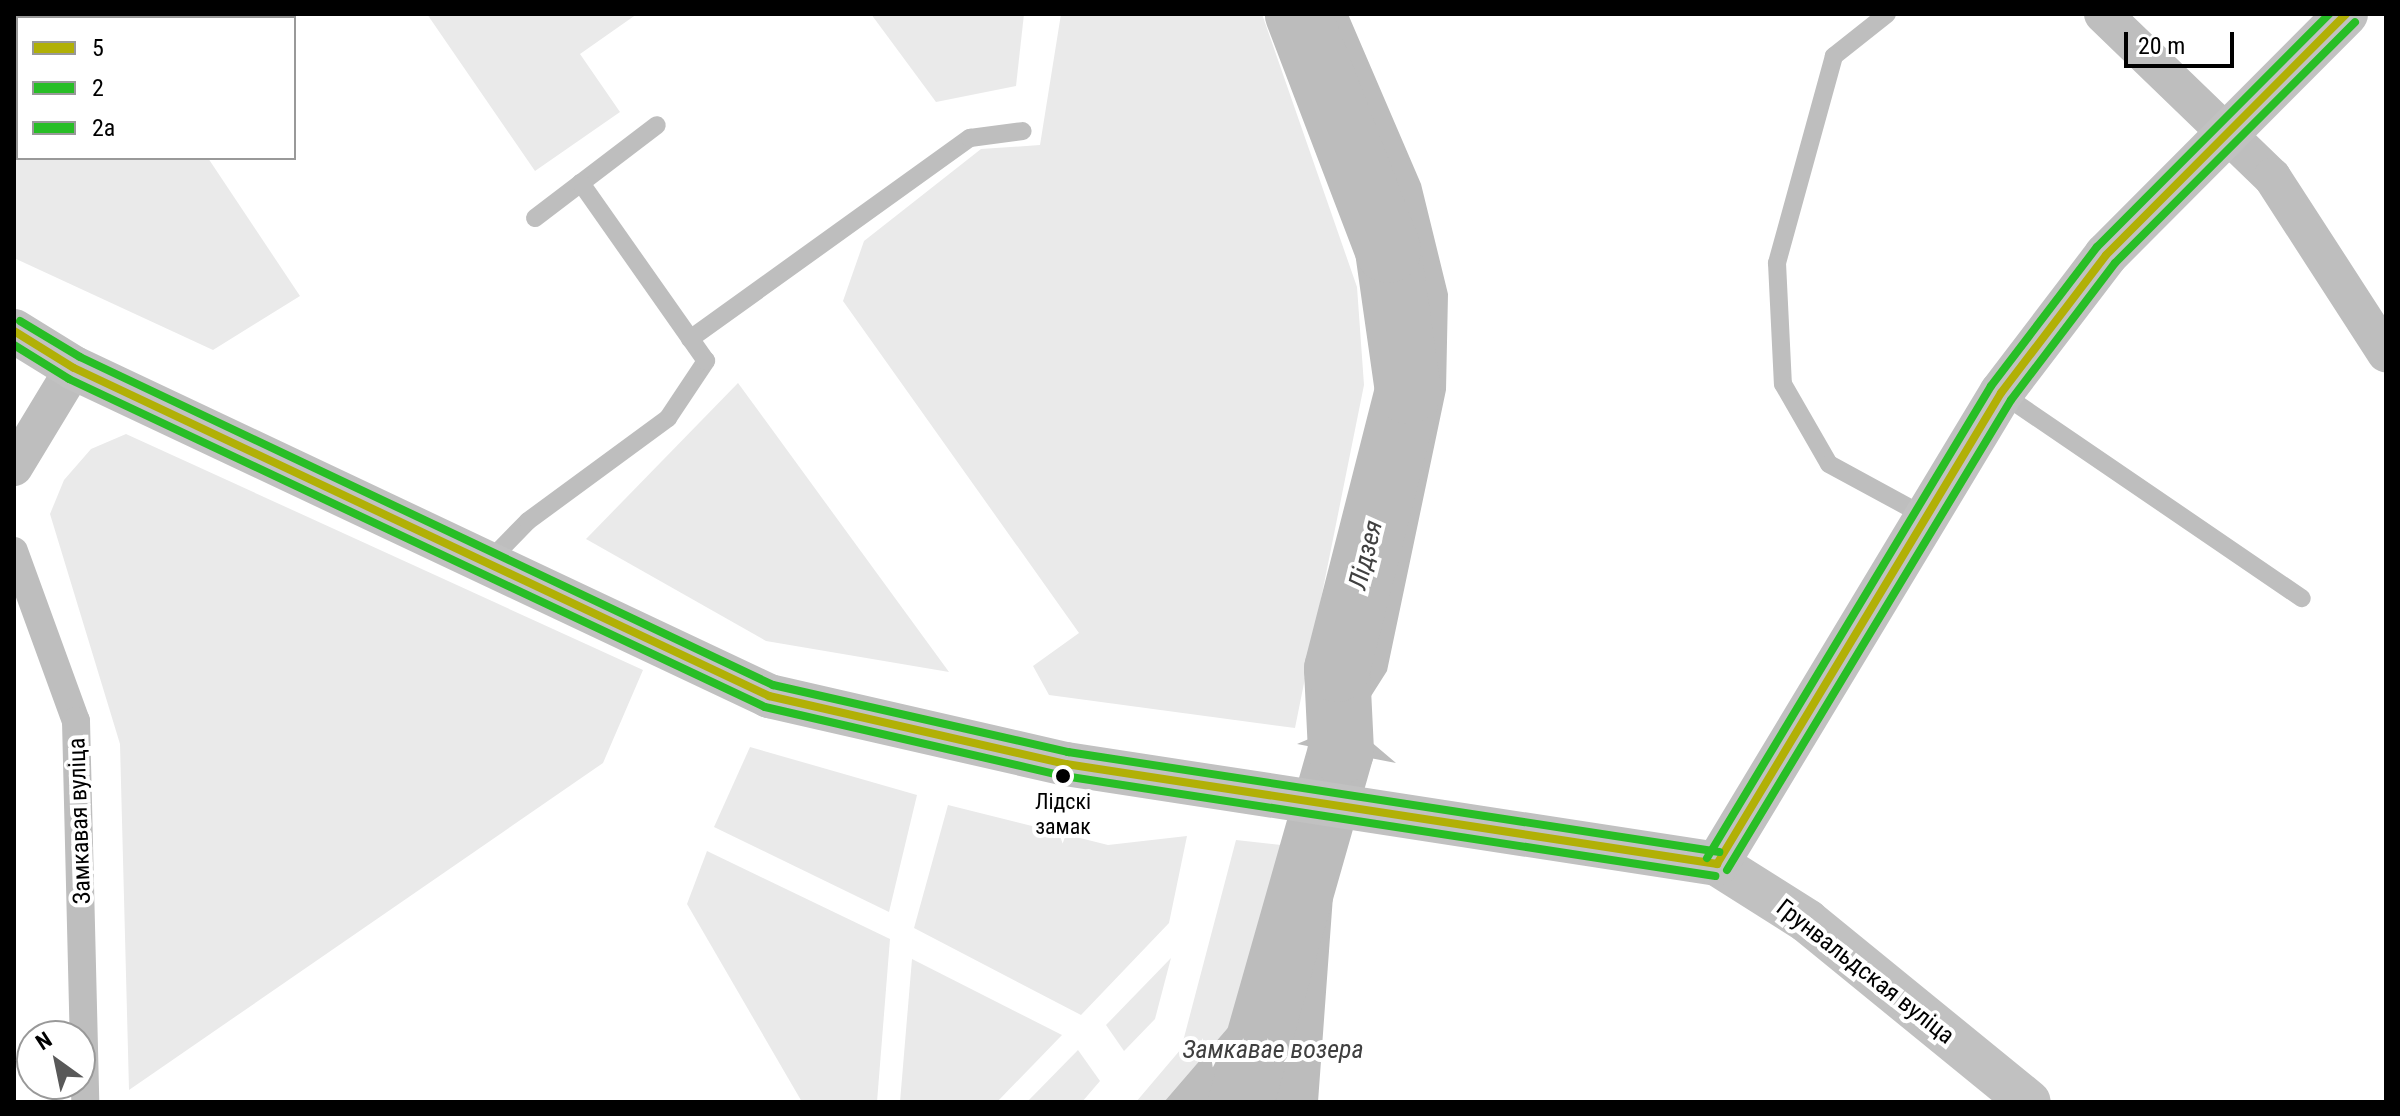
<!DOCTYPE html>
<meta charset="utf-8">
<style>
body{margin:0}
#map{position:relative;width:2400px;height:1116px;overflow:hidden;background:#fff;font-family:"Roboto Condensed",sans-serif}
div>[style]{position:absolute}
.green>*{inset:0;background:#eaeaea}
.water>*{inset:0;background:#bcbcbc}
.river>*{height:66px;margin:-33px;padding:0 33px;transform-origin:33px;border-radius:33px;background:#bcbcbc}
.service>*{height:18px;margin:-9px;padding:0 9px;transform-origin:9px;border-radius:9px;background:#bebebe}
.pedestrian>*{height:28px;margin:-14px;padding:0 14px;transform-origin:14px;border-radius:14px;background:#bebebe}
.minor>*{height:38px;margin:-19px;padding:0 19px;transform-origin:19px;border-radius:19px;background:#bebebe}
.secondary>*{height:44px;margin:-22px;padding:0 22px;transform-origin:22px;border-radius:22px;background:#c1c1c1}
.bus-1>*{height:8px;margin:-4px;padding:0 4px;transform-origin:4px;border-radius:4px;background:#b1b006}
.bus-2>*{height:8px;margin:-4px;padding:0 4px;transform-origin:4px;border-radius:4px;background:#28be26}
.bus-3>*{height:8px;margin:-4px;padding:0 4px;transform-origin:4px;border-radius:4px;background:#28be26}
.dots>*{width:22px;height:22px;translate:-50% -50%;box-sizing:border-box;border:4px solid #fff;border-radius:50%}
span{translate:-50% -50%;white-space:nowrap;text-align:center;line-height:1.15;-webkit-text-stroke:8px #fff;paint-order:stroke}
.bus-label{font-size:22px;color:#000}
.street-label{font-size:24px;color:#000}
.water-label{font-size:26px;color:#404040;font-style:italic}
.frame{position:absolute;inset:0;border:16px solid #000;pointer-events:none}
.legend{position:absolute;left:16px;top:16px;width:280px;height:144px;box-sizing:border-box;background:#fff;border:2px solid #999;margin:0;padding:10px 14px;list-style:none;font-size:24px;color:#000}
.legend li{display:flex;align-items:center;gap:16px;height:40px}
.legend b{width:40px;border:2px solid #999}
.north{position:absolute;left:16px;top:1020px;width:80px;height:80px;box-sizing:border-box;background:#fff;border:2px solid #999;border-radius:50%;rotate:327deg;font-size:22px;font-weight:700;line-height:32px;text-align:center;color:#000}
.north::after{content:'';display:block;margin:auto;width:28px;height:36px;background:#595959;clip-path:polygon(50% 0,100% 100%,50% 72%,0 100%)}
.scale{position:absolute;left:2124px;top:32px;width:110px;height:36px;box-sizing:border-box;border:4px solid #000;border-top:0;padding-left:10px;font-size:24px;line-height:28px;white-space:nowrap;color:#000;-webkit-text-stroke:6px #fff;paint-order:stroke}
</style>
<div id="map">
<div class="green">
<div style="clip-path:polygon(427px 14px,637px 14px,580px 54px,620px 112px,535px 171px)"></div>
<div style="clip-path:polygon(871px 14px,1024px 14px,1016px 86px,936px 102px)"></div>
<div style="clip-path:polygon(1061px 14px,1262px 14px,1357px 287px,1364px 385px,1295px 728px,1049px 695px,1033px 666px,1079px 633px,843px 301px,864px 241px,981px 149px,1040px 145px)"></div>
<div style="clip-path:polygon(18px 51px,18px 158px,208px 158px,300px 296px,213px 350px,14px 258px)"></div>
<div style="clip-path:polygon(738px 383px,949px 672px,766px 641px,586px 539px)"></div>
<div style="clip-path:polygon(126px 434px,643px 670px,603px 763px,129px 1090px,120px 744px,50px 514px,64px 480px,91px 449px)"></div>
<div style="clip-path:polygon(750px 747px,917px 795px,889px 912px,714px 827px)"></div>
<div style="clip-path:polygon(948px 805px,1108px 845px,1187px 836px,1169px 923px,1081px 1015px,914px 928px)"></div>
<div style="clip-path:polygon(1236px 840px,1290px 846px,1279px 909px,1232px 1023px,1164px 1102px,1136px 1102px,1181px 1049px)"></div>
<div style="clip-path:polygon(707px 851px,890px 939px,877px 1102px,802px 1102px,687px 904px)"></div>
<div style="clip-path:polygon(1171px 958px,1155px 1019px,1124px 1051px,1106px 1025px)"></div>
<div style="clip-path:polygon(912px 959px,1062px 1035px,997px 1102px,900px 1102px)"></div>
<div style="clip-path:polygon(1078px 1050px,1100px 1081px,1082px 1102px,1027px 1102px)"></div>
</div>
<div class="water">
<div style="clip-path:polygon(1300px 14px,1348px 14px,1421px 184px,1448px 294px,1446px 390px,1387px 671px,1359px 715px,1363px 735px,1396px 763px,1297px 744px,1330px 730px,1411px 364px,1393px 247px)"></div>
<div style="clip-path:polygon(1317px 841px,1336px 855px,1318px 1102px,1164px 1102px,1232px 1023px,1284px 924px,1305px 852px)"></div>
</div>
<div class="river">
<div style="left:1241px;top:1102px;width:365px;rotate:-74.1deg"></div>
<div style="left:1341px;top:751px;width:82px;rotate:-92.8deg"></div>
<div style="left:1337px;top:669px;width:287px;rotate:-75.7deg"></div>
<div style="left:1408px;top:391px;width:142px;rotate:-98.1deg"></div>
<div style="left:1388px;top:250px;width:253px;rotate:-110.9deg"></div>
</div>
<div class="service">
<div style="left:1887px;top:14px;width:68px;rotate:141.6deg"></div>
<div style="left:1834px;top:56px;width:215px;rotate:105.4deg"></div>
<div style="left:1777px;top:263px;width:121px;rotate:87.2deg"></div>
<div style="left:1783px;top:384px;width:92px;rotate:60.1deg"></div>
<div style="left:1829px;top:464px;width:107px;rotate:28.5deg"></div>
<div style="left:535px;top:218px;width:153px;rotate:-37.3deg"></div>
<div style="left:690px;top:339px;width:345px;rotate:-35.7deg"></div>
<div style="left:970px;top:138px;width:53px;rotate:-7.5deg"></div>
<div style="left:2001px;top:393px;width:364px;rotate:34.3deg"></div>
<div style="left:488px;top:562px;width:57px;rotate:-45.7deg"></div>
<div style="left:528px;top:521px;width:174px;rotate:-36.3deg"></div>
<div style="left:668px;top:418px;width:69px;rotate:-56.3deg"></div>
<div style="left:706px;top:361px;width:218px;rotate:-125.1deg"></div>
</div>
<div class="pedestrian">
<div style="left:14px;top:551px;width:181px;rotate:70deg"></div>
<div style="left:76px;top:721px;width:381px;rotate:88.6deg"></div>
</div>
<div class="minor">
<div style="left:2103px;top:14px;width:235px;rotate:44deg"></div>
<div style="left:2272px;top:177px;width:210px;rotate:57.1deg"></div>
<div style="left:14px;top:467px;width:116px;rotate:-58.8deg"></div>
</div>
<div class="secondary">
<div style="left:14px;top:331px;width:70px;rotate:31.7deg"></div>
<div style="left:74px;top:368px;width:769px;rotate:25.26deg"></div>
<div style="left:769px;top:696px;width:305px;rotate:12.9deg"></div>
<div style="left:1066px;top:764px;width:659px;rotate:8.73deg"></div>
<div style="left:1717px;top:864px;width:107px;rotate:32.3deg"></div>
<div style="left:1807px;top:921px;width:286px;rotate:39.2deg"></div>
<div style="left:1717px;top:864px;width:550px;rotate:-58.91deg"></div>
<div style="left:2001px;top:393px;width:173px;rotate:-52.7deg"></div>
<div style="left:2106px;top:255px;width:340px;rotate:-45.1deg"></div>
</div>
<div class="bus-1">
<div style="left:14px;top:331px;width:70px;rotate:31.7deg"></div>
<div style="left:74px;top:368px;width:769px;rotate:25.26deg"></div>
<div style="left:769px;top:696px;width:305px;rotate:12.9deg"></div>
<div style="left:1066px;top:764px;width:659px;rotate:8.73deg"></div>
<div style="left:1717px;top:864px;width:550px;rotate:-58.91deg"></div>
<div style="left:2001px;top:393px;width:173px;rotate:-52.7deg"></div>
<div style="left:2106px;top:255px;width:340px;rotate:-45.1deg"></div>
</div>
<div class="bus-2">
<div style="left:14px;top:345px;width:65px;rotate:31.7deg"></div>
<div style="left:69px;top:379px;width:769px;rotate:25.23deg"></div>
<div style="left:765px;top:707px;width:307px;rotate:13deg"></div>
<div style="left:1064px;top:776px;width:659px;rotate:8.73deg"></div>
<div style="left:1727px;top:870px;width:549px;rotate:-58.86deg"></div>
<div style="left:2011px;top:400px;width:172px;rotate:-52.8deg"></div>
<div style="left:2115px;top:263px;width:340px;rotate:-45.1deg"></div>
</div>
<div class="bus-3">
<div style="left:20px;top:321px;width:70px;rotate:31deg"></div>
<div style="left:80px;top:357px;width:767px;rotate:25.33deg"></div>
<div style="left:773px;top:685px;width:303px;rotate:12.8deg"></div>
<div style="left:1068px;top:752px;width:659px;rotate:8.73deg"></div>
<div style="left:1707px;top:858px;width:551px;rotate:-58.96deg"></div>
<div style="left:1991px;top:386px;width:175px;rotate:-52.7deg"></div>
<div style="left:2097px;top:247px;width:329px;rotate:-45.1deg"></div>
</div>
<div class="dots">
<div style="left:1063px;top:776px;background:#000"></div>
</div>
<div class="bus-label">
<span style="left:1063px;top:814px">Лідскі<br>замак</span>
</div>
<div class="street-label">
<span style="left:80px;top:821px;rotate:-92deg">Замкавая вуліца</span>
<span style="left:1865px;top:972px;rotate:38deg">Грунвальдская вуліца</span>
</div>
<div class="water-label">
<span style="left:1366px;top:555px;rotate:-76deg">Лідзея</span>
<span style="left:1273px;top:1050px">Замкавае возера</span>
</div>
<div class="frame"></div>
<ul class="legend">
<li><b style="height:10px;background:#b1b006"></b>5</li>
<li><b style="height:10px;background:#28be26"></b>2</li>
<li><b style="height:10px;background:#28be26"></b>2а</li>
</ul>
<div class="north">N</div>
<div class="scale">20 m</div>
</div>
